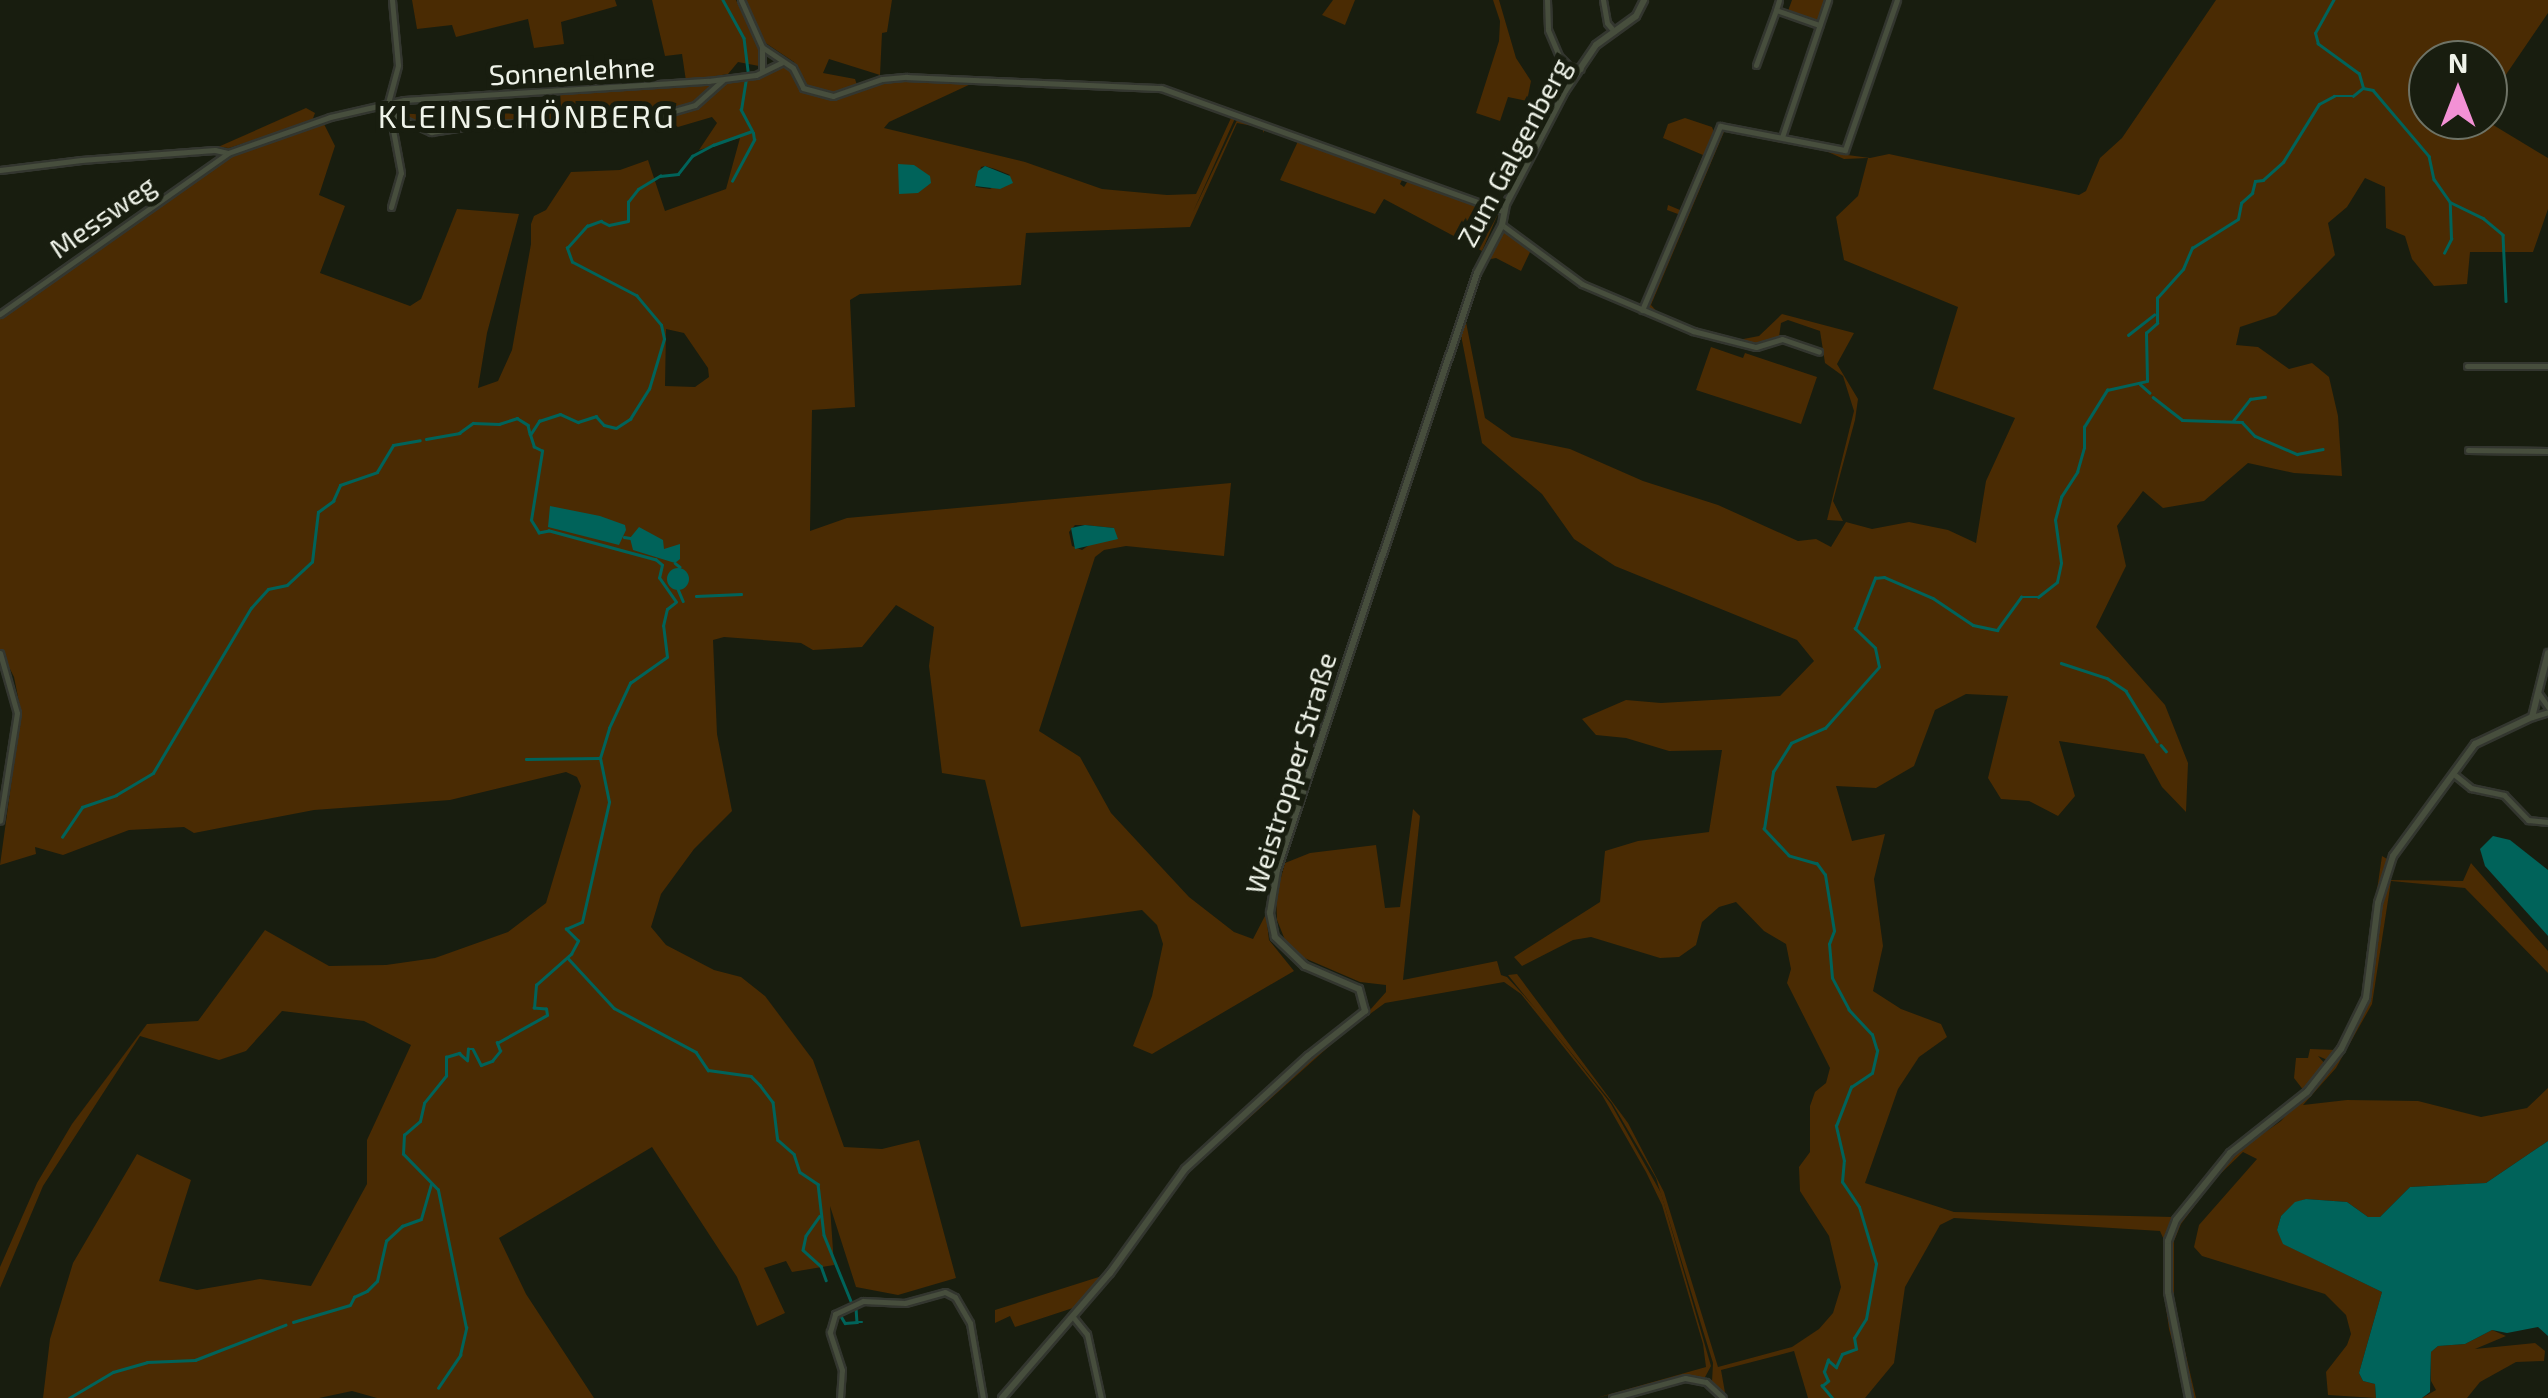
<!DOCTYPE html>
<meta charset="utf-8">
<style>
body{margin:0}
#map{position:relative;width:2548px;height:1398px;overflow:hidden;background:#181d0f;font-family:"Exo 2",sans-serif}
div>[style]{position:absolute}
.green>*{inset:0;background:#4a2b03}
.water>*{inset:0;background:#00635a}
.round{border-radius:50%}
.stream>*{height:2.5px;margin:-1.25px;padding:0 1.25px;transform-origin:1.25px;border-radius:1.25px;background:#00635a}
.roads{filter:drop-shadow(2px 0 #33362f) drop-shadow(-2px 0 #33362f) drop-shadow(0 2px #33362f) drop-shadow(0 -2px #33362f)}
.minor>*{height:5px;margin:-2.5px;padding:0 2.5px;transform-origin:2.5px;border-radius:2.5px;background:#474e3d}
.tertiary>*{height:6px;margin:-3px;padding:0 3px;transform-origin:3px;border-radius:3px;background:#474e3d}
span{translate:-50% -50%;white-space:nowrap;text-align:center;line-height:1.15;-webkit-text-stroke:10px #181d0f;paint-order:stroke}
.street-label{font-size:28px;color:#eff3e9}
.quarter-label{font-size:32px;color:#eff3e9;letter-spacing:2.5px}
.north{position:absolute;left:2408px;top:40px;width:100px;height:100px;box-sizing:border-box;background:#181d0f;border:2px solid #6e7366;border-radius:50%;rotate:0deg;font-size:28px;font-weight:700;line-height:40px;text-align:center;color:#eff3e9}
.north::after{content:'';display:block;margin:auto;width:35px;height:45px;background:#f391d5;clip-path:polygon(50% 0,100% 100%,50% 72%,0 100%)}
</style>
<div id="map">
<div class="green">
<div style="clip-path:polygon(412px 0,615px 0,617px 6px,561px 22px,564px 44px,534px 48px,528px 19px,456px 37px,452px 25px,417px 29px)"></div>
<div style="clip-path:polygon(652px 0,736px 0,759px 49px,759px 66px,738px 62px,728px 74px,686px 81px,682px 54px,665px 56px)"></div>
<div style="clip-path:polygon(743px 0,892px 0,887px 32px,882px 33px,880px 75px,829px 59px,823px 73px,855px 79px,857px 85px,835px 94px,805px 84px,794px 62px,764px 42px)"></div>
<div style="clip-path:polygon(1333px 0,1355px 0,1345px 25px,1322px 15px)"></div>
<div style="clip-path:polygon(1493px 0,1499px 0,1516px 58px,1531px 81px,1527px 101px,1508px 97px,1500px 121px,1476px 113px,1499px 41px,1500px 21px)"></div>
<div style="clip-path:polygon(1792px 0,1826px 0,1819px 21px,1788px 11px)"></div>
<div style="clip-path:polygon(2216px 0,2548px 0,2548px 13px,2488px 101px,2488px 60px,2428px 60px,2428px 120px,2485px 120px,2548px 158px,2548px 209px,2533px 252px,2470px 252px,2467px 284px,2434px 286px,2412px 259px,2405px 236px,2386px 228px,2385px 187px,2365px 178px,2347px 207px,2328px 223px,2335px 255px,2276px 315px,2240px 327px,2236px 345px,2258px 347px,2289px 369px,2312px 363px,2329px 377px,2338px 416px,2342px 476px,2294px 473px,2248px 463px,2204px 501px,2163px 508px,2143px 491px,2117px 526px,2126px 566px,2096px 627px,2165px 705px,2188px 763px,2186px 812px,2162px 787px,2144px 754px,2059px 741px,2075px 796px,2058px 816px,2029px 801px,2001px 799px,1988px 778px,2008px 696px,1966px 694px,1935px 710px,1914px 766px,1876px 788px,1836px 786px,1852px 841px,1885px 834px,1874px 879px,1883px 946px,1873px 991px,1901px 1009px,1941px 1024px,1947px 1037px,1919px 1057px,1898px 1089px,1865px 1183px,1954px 1212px,2173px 1217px,2230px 1147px,2264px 1123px,2219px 1164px,2281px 1121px,2343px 1049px,2369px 996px,2386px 880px,2463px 881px,2471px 863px,2548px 951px,2548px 973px,2465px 888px,2391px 881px,2372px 1004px,2336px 1068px,2303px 1105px,2347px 1100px,2418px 1101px,2481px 1117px,2527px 1108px,2548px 1088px,2548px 1141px,2486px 1183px,2410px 1187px,2380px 1217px,2368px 1217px,2347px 1202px,2306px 1199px,2295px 1203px,2281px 1216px,2277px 1230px,2284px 1244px,2382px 1292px,2359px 1373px,2363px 1381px,2375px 1384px,2376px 1398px,2328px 1395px,2326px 1372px,2347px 1345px,2351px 1334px,2346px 1315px,2325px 1294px,2202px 1256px,2194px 1247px,2199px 1225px,2257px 1159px,2243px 1152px,2214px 1180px,2181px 1224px,2174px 1241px,2174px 1304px,2196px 1398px,2191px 1398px,2167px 1295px,2187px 1398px,2169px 1329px,2164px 1293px,2164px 1240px,2160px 1231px,1954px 1218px,1940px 1225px,1905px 1287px,1894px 1363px,1865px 1398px,1808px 1398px,1794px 1351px,1721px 1370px,1726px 1398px,1712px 1382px,1713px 1363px,1656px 1178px,1612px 1103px,1508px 975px,1517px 974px,1628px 1123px,1664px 1192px,1718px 1367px,1792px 1347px,1819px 1329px,1833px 1313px,1841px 1287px,1829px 1236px,1800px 1191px,1799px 1167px,1810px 1152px,1810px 1106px,1815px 1092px,1826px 1083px,1830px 1068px,1787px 983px,1791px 969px,1786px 944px,1764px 931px,1736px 902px,1719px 907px,1702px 922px,1696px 945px,1679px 957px,1660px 958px,1591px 937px,1573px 940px,1522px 966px,1514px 957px,1600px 902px,1605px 851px,1638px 841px,1709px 832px,1722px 750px,1669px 751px,1626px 738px,1596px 735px,1582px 719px,1626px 700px,1661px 703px,1780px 696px,1814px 661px,1797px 640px,1615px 566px,1574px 539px,1542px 494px,1482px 443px,1460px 330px,1468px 301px,1482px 264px,1502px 230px,1531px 250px,1521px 271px,1496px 258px,1486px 260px,1465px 317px,1485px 418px,1512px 437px,1570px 449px,1643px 481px,1718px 505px,1798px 541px,1816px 539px,1831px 547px,1846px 522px,1872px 529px,1909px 522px,1948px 530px,1976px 543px,1986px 481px,2015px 418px,1933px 389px,1958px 307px,1844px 260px,1836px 217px,1858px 196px,1868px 158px,1844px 159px,1819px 148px,1776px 142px,1732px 129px,1724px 132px,1651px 305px,1661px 316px,1733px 341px,1759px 336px,1782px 314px,1854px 333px,1837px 364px,1858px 399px,1855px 420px,1833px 501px,1843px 521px,1827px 520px,1854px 411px,1843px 376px,1825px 363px,1820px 331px,1788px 320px,1781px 323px,1779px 337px,1746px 345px,1732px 343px,1694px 331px,1647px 310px,1716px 136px,1720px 131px,1732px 128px,1819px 146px,1840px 154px,1870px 158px,1889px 154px,2079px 195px,2086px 191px,2100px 158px,2122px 138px)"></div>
<div style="clip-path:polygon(evenodd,779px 66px,789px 67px,799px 87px,811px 95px,836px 100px,872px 83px,898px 79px,1118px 86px,1170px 91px,1236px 116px,1193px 212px,1237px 120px,1239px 118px,1266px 127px,1263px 133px,1263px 128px,1237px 123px,1190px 227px,1026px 233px,1021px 285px,860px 294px,850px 300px,855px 407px,812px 410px,810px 531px,847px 518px,1231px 483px,1224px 556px,1126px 546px,1104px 550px,1095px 557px,1039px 731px,1080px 757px,1111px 813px,1189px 897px,1234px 932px,1253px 939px,1266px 914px,1269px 940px,1294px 971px,1152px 1054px,1133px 1046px,1152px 996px,1163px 944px,1157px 925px,1142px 910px,1021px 927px,985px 780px,942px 773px,929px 666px,934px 627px,896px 605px,862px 647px,813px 650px,801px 643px,724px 637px,713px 640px,717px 734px,732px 811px,694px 849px,661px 894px,651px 927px,666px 945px,714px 970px,741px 977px,765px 996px,813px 1060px,844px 1147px,882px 1149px,919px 1140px,956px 1278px,898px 1295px,856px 1287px,830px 1206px,834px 1265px,792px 1272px,786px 1261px,764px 1268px,785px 1313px,757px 1326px,737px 1277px,652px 1147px,499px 1238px,526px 1294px,594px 1398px,377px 1398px,352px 1391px,319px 1398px,43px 1398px,50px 1339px,73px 1263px,137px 1154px,191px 1180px,159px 1281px,197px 1290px,260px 1279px,311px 1286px,367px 1184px,367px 1140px,411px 1045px,364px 1021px,282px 1011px,246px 1051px,219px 1060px,140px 1036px,43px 1186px,0 1288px,0 1267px,37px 1183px,72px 1124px,147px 1024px,198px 1021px,265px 930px,329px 966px,386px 965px,435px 958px,508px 932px,546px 903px,581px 786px,577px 777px,566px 772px,450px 800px,314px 810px,194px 833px,184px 827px,129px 830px,63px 855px,35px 847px,36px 854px,0 865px,21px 712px,14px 677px,0 649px,0 319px,230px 154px,323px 122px,335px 146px,319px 195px,345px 206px,320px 273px,410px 306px,421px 299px,457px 209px,519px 214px,487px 333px,478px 388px,498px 381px,512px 350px,531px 244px,531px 224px,534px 216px,546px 210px,571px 172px,620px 170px,648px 160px,665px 211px,726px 189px,740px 138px,699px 150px,717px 123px,712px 117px,678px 127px,659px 115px,637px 120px,486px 122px,435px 130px,395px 113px,431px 115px,561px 107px,560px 92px,749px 80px,779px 66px,973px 83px,1148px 90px,1182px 97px,1231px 118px,1196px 194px,1167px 195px,1102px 189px,1025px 162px,884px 128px,889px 122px,973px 83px,779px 66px,985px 166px,995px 169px,1010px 175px,990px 189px,976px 187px,981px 167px,985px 166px,779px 66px,666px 329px,684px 333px,708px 368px,709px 377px,695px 387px,665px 386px,666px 329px,779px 66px,1075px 525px,1085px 525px,1114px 528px,1082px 550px,1072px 546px,1069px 532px,1075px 525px)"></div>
<div style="clip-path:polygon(306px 108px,315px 113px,312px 121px,229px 148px,218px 147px)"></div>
<div style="clip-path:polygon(1685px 118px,1712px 127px,1714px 132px,1682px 210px,1678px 214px,1667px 210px,1668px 205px,1680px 210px,1703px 155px,1663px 138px,1668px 124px)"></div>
<div style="clip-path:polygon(1299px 139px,1403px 178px,1400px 184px,1404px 187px,1409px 179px,1498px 214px,1482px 251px,1384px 199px,1375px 214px,1280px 180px)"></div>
<div style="clip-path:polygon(1711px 347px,1743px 358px,1745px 353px,1817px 377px,1801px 424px,1696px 390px)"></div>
<div style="clip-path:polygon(1413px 809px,1420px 816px,1403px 980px,1497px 961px,1501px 975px,1507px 977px,1538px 1011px,1611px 1104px,1661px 1193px,1711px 1366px,1704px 1379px,1679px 1378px,1596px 1398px,1706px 1367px,1703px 1344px,1662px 1205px,1646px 1172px,1602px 1095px,1521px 994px,1504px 982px,1385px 1003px,1344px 1033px,1189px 1172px,1079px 1315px,1180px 1178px,1304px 1063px,1362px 1019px,1386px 992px,1386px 985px,1360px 982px,1302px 957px,1285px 940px,1277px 920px,1276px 896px,1285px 863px,1310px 853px,1376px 845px,1385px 908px,1400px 907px)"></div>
<div style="clip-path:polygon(2382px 856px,2389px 860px,2377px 900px,2367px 989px,2356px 1019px,2330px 1061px,2318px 1056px,2327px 1066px,2304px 1091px,2294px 1078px,2296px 1058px,2308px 1058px,2310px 1049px,2336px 1050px,2360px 1005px)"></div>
<div style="clip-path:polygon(1102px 1276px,1079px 1306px,1015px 1327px,1010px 1316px,995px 1323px,995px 1310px)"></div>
<div style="clip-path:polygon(2492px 1330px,2506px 1336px,2475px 1349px,2535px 1343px,2545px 1351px,2544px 1361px,2516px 1362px,2480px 1382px,2467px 1398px,2422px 1398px,2436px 1390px,2431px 1381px,2431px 1352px,2438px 1346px,2465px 1344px)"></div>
</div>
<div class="water">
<div style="clip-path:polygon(898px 164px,914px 165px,930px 176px,931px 183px,918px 193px,899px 194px)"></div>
<div style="clip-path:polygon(985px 166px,1010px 176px,1013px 183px,1000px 189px,975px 186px,978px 171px)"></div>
<div style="clip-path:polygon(550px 506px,600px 516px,625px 525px,626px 530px,619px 545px,548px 527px)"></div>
<div style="clip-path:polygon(1085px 525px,1114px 528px,1118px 539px,1075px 549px,1071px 528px)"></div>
<div style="clip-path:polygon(639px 527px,663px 540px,664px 549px,680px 544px,680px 559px,675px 563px,633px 550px,630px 538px)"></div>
<div class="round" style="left:667px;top:568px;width:22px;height:22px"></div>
<div style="clip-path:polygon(2493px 836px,2510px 840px,2548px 870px,2548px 936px,2485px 866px,2480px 849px)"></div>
<div style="clip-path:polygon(2548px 1141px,2548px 1336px,2538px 1327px,2507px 1333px,2492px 1330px,2465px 1344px,2438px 1346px,2431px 1352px,2430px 1392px,2422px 1398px,2376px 1398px,2375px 1384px,2363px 1381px,2359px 1373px,2382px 1292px,2283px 1244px,2277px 1230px,2281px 1216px,2295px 1202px,2306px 1199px,2347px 1202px,2368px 1217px,2380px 1217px,2410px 1187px,2486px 1183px)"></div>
</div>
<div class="stream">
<div style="left:723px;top:0;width:43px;rotate:61.1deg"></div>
<div style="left:744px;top:38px;width:34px;rotate:83deg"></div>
<div style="left:2363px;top:88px;width:10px;rotate:11deg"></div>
<div style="left:2373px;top:90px;width:87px;rotate:49.7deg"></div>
<div style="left:2429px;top:156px;width:24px;rotate:78deg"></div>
<div style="left:2434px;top:179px;width:28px;rotate:55deg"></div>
<div style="left:2450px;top:202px;width:37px;rotate:26deg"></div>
<div style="left:2483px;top:218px;width:26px;rotate:40deg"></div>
<div style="left:2503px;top:235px;width:66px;rotate:87.4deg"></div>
<div style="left:732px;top:181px;width:47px;rotate:-61.8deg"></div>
<div style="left:754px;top:140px;width:7px;rotate:-98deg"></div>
<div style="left:2444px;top:253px;width:16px;rotate:-63deg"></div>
<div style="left:2451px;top:239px;width:36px;rotate:-92deg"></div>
<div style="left:2128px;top:335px;width:33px;rotate:-38deg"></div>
<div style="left:2140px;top:384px;width:13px;rotate:42deg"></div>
<div style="left:2153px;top:397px;width:37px;rotate:38deg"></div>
<div style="left:2182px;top:420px;width:60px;rotate:1.9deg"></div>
<div style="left:2242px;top:422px;width:19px;rotate:47deg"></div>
<div style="left:2255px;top:436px;width:46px;rotate:23.2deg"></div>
<div style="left:2297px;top:454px;width:26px;rotate:-11deg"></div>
<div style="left:2233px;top:421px;width:28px;rotate:-52deg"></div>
<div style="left:2250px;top:399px;width:15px;rotate:-8deg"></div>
<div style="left:426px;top:439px;width:34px;rotate:-10deg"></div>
<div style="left:459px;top:433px;width:17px;rotate:-36deg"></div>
<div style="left:473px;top:423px;width:26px;rotate:2deg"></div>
<div style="left:499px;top:424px;width:19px;rotate:-18deg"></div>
<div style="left:517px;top:418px;width:13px;rotate:32deg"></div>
<div style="left:528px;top:425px;width:9px;rotate:77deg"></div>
<div style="left:624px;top:537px;width:6px;rotate:9deg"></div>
<div style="left:675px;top:563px;width:6px;rotate:39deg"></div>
<div style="left:678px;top:589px;width:13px;rotate:67deg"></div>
<div style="left:696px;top:596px;width:45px;rotate:-2.5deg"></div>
<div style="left:2061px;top:663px;width:48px;rotate:18.1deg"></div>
<div style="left:2107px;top:678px;width:23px;rotate:34deg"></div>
<div style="left:2126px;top:691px;width:59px;rotate:58.2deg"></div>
<div style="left:2161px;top:745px;width:8px;rotate:50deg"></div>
<div style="left:526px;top:759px;width:73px;rotate:-0.8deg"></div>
<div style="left:62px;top:837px;width:36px;rotate:-56deg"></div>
<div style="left:82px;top:807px;width:36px;rotate:-19deg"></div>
<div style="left:116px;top:795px;width:43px;rotate:-30.7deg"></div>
<div style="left:153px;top:773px;width:192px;rotate:-59.3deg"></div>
<div style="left:251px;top:608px;width:25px;rotate:-48deg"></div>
<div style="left:268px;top:589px;width:19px;rotate:-12deg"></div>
<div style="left:287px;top:585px;width:34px;rotate:-43deg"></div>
<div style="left:312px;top:562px;width:50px;rotate:-83.2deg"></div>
<div style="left:318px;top:512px;width:19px;rotate:-36deg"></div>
<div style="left:333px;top:501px;width:17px;rotate:-66deg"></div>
<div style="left:340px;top:485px;width:39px;rotate:-19deg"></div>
<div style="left:377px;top:472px;width:31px;rotate:-59deg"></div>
<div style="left:393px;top:445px;width:27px;rotate:-10deg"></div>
<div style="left:568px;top:958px;width:68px;rotate:47.4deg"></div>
<div style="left:614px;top:1008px;width:93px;rotate:28.2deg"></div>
<div style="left:696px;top:1052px;width:22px;rotate:56deg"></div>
<div style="left:708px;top:1070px;width:43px;rotate:7.9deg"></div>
<div style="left:751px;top:1076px;width:13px;rotate:45deg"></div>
<div style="left:760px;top:1085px;width:21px;rotate:53deg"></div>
<div style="left:773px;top:1102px;width:38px;rotate:83deg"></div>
<div style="left:778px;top:1140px;width:21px;rotate:41deg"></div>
<div style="left:794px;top:1154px;width:19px;rotate:72deg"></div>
<div style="left:800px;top:1172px;width:22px;rotate:34deg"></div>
<div style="left:818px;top:1184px;width:51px;rotate:83.3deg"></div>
<div style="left:824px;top:1235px;width:71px;rotate:67.8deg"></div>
<div style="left:820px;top:1216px;width:24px;rotate:125deg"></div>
<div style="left:806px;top:1236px;width:14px;rotate:102deg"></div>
<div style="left:803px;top:1250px;width:24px;rotate:42deg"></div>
<div style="left:821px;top:1266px;width:15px;rotate:70deg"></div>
<div style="left:856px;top:1308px;width:14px;rotate:86deg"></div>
<div style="left:857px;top:1322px;width:5px"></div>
<div style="left:841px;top:1316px;width:8px;rotate:60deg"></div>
<div style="left:845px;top:1323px;width:12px;rotate:-5deg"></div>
<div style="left:293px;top:1322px;width:59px;rotate:-16.6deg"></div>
<div style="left:350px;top:1305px;width:9px;rotate:-63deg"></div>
<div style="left:354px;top:1297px;width:14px;rotate:-25deg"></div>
<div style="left:367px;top:1291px;width:14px;rotate:-45deg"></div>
<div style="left:377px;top:1281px;width:41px;rotate:-77.3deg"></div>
<div style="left:386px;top:1241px;width:22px;rotate:-43deg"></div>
<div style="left:402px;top:1226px;width:20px;rotate:-20deg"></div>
<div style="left:421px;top:1219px;width:35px;rotate:-74deg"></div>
<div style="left:438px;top:1388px;width:40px;rotate:-56deg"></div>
<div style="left:460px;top:1355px;width:28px;rotate:-77deg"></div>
<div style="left:466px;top:1328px;width:141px;rotate:-101.5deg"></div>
<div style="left:438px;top:1190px;width:50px;rotate:-134.2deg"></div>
<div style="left:403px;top:1154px;width:19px;rotate:-87deg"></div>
<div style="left:404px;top:1135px;width:21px;rotate:-41deg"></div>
<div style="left:420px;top:1121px;width:18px;rotate:-77deg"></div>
<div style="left:424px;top:1103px;width:35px;rotate:-51deg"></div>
<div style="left:446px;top:1076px;width:19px;rotate:-90deg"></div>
<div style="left:446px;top:1057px;width:14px;rotate:-17deg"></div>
<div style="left:459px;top:1053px;width:11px;rotate:41deg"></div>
<div style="left:467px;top:1060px;width:11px;rotate:-85deg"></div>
<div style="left:468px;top:1049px;width:5px"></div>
<div style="left:473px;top:1049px;width:18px;rotate:63deg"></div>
<div style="left:481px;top:1065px;width:12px;rotate:-20deg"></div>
<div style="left:492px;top:1061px;width:13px;rotate:-51deg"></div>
<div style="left:500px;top:1051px;width:9px;rotate:-111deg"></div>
<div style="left:497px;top:1043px;width:57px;rotate:-29.2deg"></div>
<div style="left:547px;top:1015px;width:6px;rotate:-99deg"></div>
<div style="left:546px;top:1009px;width:12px;rotate:-175deg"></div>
<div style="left:534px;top:1008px;width:23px;rotate:-85deg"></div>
<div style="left:536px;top:985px;width:47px;rotate:-41.5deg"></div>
<div style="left:571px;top:954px;width:15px;rotate:-62deg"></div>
<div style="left:578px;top:941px;width:17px;rotate:-135deg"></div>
<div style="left:566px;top:929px;width:17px;rotate:-24deg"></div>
<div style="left:582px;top:922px;width:123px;rotate:-77.3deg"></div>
<div style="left:609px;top:802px;width:45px;rotate:-101.6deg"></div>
<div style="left:600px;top:758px;width:31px;rotate:-73deg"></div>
<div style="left:609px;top:728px;width:50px;rotate:-65deg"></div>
<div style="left:630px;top:683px;width:45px;rotate:-35.1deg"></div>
<div style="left:667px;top:657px;width:31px;rotate:-97deg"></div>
<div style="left:663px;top:626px;width:17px;rotate:-77deg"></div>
<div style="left:667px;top:609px;width:11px;rotate:-38deg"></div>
<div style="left:676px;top:602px;width:29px;rotate:-125deg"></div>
<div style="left:659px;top:578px;width:13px;rotate:-77deg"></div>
<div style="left:662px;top:565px;width:8px;rotate:-140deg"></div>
<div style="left:656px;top:560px;width:111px;rotate:-164.8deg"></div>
<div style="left:549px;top:531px;width:10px;rotate:169deg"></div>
<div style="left:539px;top:533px;width:15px;rotate:-122deg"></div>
<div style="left:531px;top:520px;width:70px;rotate:-80.9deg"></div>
<div style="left:542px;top:451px;width:9px;rotate:-153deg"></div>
<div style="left:534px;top:447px;width:13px;rotate:-108deg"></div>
<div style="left:530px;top:435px;width:17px;rotate:-57deg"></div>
<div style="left:539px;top:421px;width:22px;rotate:-18deg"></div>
<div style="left:560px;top:414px;width:20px;rotate:24deg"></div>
<div style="left:578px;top:422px;width:19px;rotate:-18deg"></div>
<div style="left:596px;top:416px;width:12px;rotate:48deg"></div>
<div style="left:604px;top:425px;width:12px;rotate:14deg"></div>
<div style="left:616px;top:428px;width:17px;rotate:-33deg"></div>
<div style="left:630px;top:419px;width:36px;rotate:-58deg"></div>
<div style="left:649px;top:389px;width:52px;rotate:-73.3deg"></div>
<div style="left:664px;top:339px;width:14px;rotate:-102deg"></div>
<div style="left:661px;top:325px;width:38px;rotate:-130deg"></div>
<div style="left:637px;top:296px;width:73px;rotate:-152.4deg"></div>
<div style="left:572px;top:262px;width:15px;rotate:-110deg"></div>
<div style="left:567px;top:248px;width:30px;rotate:-48deg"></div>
<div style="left:587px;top:226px;width:15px;rotate:-20deg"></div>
<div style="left:601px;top:221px;width:9px;rotate:27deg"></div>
<div style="left:609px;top:225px;width:19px;rotate:-12deg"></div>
<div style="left:628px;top:221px;width:19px;rotate:-90deg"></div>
<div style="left:628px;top:202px;width:16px;rotate:-52deg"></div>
<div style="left:638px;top:189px;width:26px;rotate:-31deg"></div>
<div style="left:660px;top:176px;width:18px;rotate:-6deg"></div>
<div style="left:678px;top:174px;width:23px;rotate:-52deg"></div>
<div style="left:692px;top:156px;width:24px;rotate:-28deg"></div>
<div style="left:713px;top:145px;width:41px;rotate:-19.7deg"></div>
<div style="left:752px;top:131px;width:24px;rotate:-118deg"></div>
<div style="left:741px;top:110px;width:30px;rotate:-81deg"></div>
<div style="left:69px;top:1398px;width:51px;rotate:-30.6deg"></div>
<div style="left:113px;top:1372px;width:35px;rotate:-16deg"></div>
<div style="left:147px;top:1362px;width:48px;rotate:-2.4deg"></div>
<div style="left:195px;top:1360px;width:97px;rotate:-21.3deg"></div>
<div style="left:1832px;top:1398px;width:16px;rotate:-130deg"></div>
<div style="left:1822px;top:1386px;width:8px;rotate:-40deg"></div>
<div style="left:1828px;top:1381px;width:10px;rotate:-114deg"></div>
<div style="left:1824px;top:1372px;width:13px;rotate:-72deg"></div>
<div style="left:1828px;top:1360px;width:11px;rotate:41deg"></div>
<div style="left:1836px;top:1367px;width:14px;rotate:-65deg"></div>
<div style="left:1842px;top:1354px;width:15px;rotate:-20deg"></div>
<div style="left:1856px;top:1349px;width:11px;rotate:-100deg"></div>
<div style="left:1854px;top:1338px;width:22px;rotate:-58deg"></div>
<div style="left:1866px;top:1319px;width:56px;rotate:-79.7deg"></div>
<div style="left:1876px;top:1264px;width:59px;rotate:-106.6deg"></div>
<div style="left:1859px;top:1207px;width:30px;rotate:-124deg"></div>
<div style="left:1842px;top:1182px;width:21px;rotate:-85deg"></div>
<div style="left:1844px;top:1161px;width:36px;rotate:-103deg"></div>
<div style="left:1836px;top:1126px;width:42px;rotate:-69deg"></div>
<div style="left:1851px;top:1087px;width:25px;rotate:-34deg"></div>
<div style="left:1872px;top:1073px;width:23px;rotate:-77deg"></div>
<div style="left:1877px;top:1051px;width:17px;rotate:-107deg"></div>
<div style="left:1872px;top:1035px;width:34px;rotate:-133deg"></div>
<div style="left:1849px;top:1010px;width:36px;rotate:-118deg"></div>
<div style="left:1832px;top:978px;width:34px;rotate:-95deg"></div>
<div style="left:1829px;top:944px;width:14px;rotate:-69deg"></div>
<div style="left:1834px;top:931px;width:57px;rotate:-99.1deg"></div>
<div style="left:1825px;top:875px;width:14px;rotate:-126deg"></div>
<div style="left:1817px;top:864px;width:29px;rotate:-164deg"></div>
<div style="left:1789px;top:856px;width:37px;rotate:-133deg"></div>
<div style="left:1764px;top:829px;width:58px;rotate:-81deg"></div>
<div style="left:1773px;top:772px;width:34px;rotate:-58deg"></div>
<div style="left:1791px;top:743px;width:37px;rotate:-24deg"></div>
<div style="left:1825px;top:728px;width:81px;rotate:-48.5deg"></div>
<div style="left:1879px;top:667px;width:19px;rotate:-102deg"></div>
<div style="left:1875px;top:648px;width:28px;rotate:-136deg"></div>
<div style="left:1855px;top:629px;width:55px;rotate:-68.6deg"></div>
<div style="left:1875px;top:578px;width:9px;rotate:-6deg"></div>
<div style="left:1884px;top:577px;width:53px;rotate:23.2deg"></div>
<div style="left:1933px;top:598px;width:48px;rotate:34deg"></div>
<div style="left:1973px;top:625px;width:25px;rotate:12deg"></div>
<div style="left:1997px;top:630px;width:41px;rotate:-54deg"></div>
<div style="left:2021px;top:597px;width:17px"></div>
<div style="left:2038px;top:597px;width:24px;rotate:-38deg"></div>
<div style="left:2057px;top:582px;width:19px;rotate:-78deg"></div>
<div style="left:2061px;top:563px;width:43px;rotate:-97.9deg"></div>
<div style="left:2055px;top:520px;width:24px;rotate:-75deg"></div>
<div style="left:2061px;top:497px;width:30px;rotate:-57deg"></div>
<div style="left:2077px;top:472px;width:25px;rotate:-74deg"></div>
<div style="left:2084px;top:448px;width:21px;rotate:-90deg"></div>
<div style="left:2084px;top:427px;width:44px;rotate:-58.1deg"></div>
<div style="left:2107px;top:390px;width:41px;rotate:-12.7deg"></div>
<div style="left:2147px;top:381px;width:48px;rotate:-91.2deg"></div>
<div style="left:2146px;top:333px;width:15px;rotate:-42deg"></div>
<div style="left:2157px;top:323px;width:25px;rotate:-90deg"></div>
<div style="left:2157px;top:298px;width:39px;rotate:-48deg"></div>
<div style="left:2183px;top:269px;width:23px;rotate:-67deg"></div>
<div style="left:2192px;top:248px;width:54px;rotate:-32.2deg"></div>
<div style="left:2238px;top:219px;width:16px;rotate:-79deg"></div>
<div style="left:2241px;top:203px;width:15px;rotate:-42deg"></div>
<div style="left:2252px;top:193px;width:12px;rotate:-76deg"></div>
<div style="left:2255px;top:181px;width:8px;rotate:-7deg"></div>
<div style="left:2263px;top:180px;width:27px;rotate:-42deg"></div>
<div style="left:2283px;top:162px;width:68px;rotate:-58.2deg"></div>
<div style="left:2319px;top:104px;width:17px;rotate:-28deg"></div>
<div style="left:2334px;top:96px;width:19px"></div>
<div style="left:2353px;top:96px;width:13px;rotate:-39deg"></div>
<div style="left:2363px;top:88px;width:15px;rotate:-106deg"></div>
<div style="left:2359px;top:74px;width:51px;rotate:-143.8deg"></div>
<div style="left:2318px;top:44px;width:11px;rotate:-105deg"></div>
<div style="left:2315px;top:33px;width:38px;rotate:-61deg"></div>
</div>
<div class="roads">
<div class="minor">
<div style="left:741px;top:0;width:51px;rotate:65.9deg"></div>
<div style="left:762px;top:47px;width:24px;rotate:90deg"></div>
<div style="left:1547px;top:0;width:30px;rotate:88deg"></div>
<div style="left:1548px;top:30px;width:28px;rotate:67deg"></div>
<div style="left:1559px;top:56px;width:14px;rotate:45deg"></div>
<div style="left:1569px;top:66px;width:12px;rotate:14deg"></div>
<div style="left:1603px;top:0;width:23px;rotate:80deg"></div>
<div style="left:1607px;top:23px;width:11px;rotate:49deg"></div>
<div style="left:1776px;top:10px;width:10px;rotate:-73deg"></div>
<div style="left:762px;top:47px;width:37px;rotate:34deg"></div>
<div style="left:793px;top:68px;width:22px;rotate:63deg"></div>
<div style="left:803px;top:88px;width:31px;rotate:15deg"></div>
<div style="left:833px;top:96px;width:52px;rotate:-19.1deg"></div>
<div style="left:882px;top:79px;width:25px;rotate:-5deg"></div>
<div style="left:907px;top:77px;width:254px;rotate:2.5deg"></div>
<div style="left:1161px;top:88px;width:363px;rotate:19.8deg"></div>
<div style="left:1756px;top:65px;width:59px;rotate:-70deg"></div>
<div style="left:1776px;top:10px;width:46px;rotate:19.2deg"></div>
<div style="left:377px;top:107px;width:60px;rotate:24.8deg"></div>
<div style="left:431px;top:132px;width:53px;rotate:-8.7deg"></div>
<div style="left:483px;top:124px;width:153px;rotate:-0.7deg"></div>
<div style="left:636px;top:122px;width:61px;rotate:-16.1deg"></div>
<div style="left:695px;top:105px;width:38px;rotate:-42deg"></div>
<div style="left:1782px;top:137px;width:145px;rotate:-71.4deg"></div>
<div style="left:0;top:170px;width:82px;rotate:-7deg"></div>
<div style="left:81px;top:160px;width:134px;rotate:-4.3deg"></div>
<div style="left:215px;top:150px;width:13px;rotate:13deg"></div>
<div style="left:391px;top:207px;width:35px;rotate:-74deg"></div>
<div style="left:401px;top:173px;width:71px;rotate:-100.5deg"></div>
<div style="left:388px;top:103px;width:39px;rotate:-75deg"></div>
<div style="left:398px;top:65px;width:65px;rotate:-95.3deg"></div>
<div style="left:1502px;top:225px;width:99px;rotate:36.4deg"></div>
<div style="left:1582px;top:284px;width:121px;rotate:22.9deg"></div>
<div style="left:1693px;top:331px;width:65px;rotate:14.3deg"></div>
<div style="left:1756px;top:347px;width:27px;rotate:-17deg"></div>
<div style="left:1782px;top:339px;width:39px;rotate:19deg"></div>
<div style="left:1642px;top:310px;width:200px;rotate:-67deg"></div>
<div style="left:1720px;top:126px;width:127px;rotate:10.9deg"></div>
<div style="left:1845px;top:150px;width:159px;rotate:-70.9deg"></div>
<div style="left:0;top:314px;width:279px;rotate:-35.2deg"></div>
<div style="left:228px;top:153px;width:108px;rotate:-19.4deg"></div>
<div style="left:330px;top:117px;width:76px;rotate:-12.9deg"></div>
<div style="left:404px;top:100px;width:305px;rotate:-3.6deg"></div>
<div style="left:708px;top:81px;width:48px;rotate:-7.1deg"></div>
<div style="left:756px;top:75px;width:28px;rotate:-26deg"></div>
<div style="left:2467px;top:366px;width:81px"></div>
<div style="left:2468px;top:450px;width:80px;rotate:0.7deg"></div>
<div style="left:0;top:653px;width:62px;rotate:74.2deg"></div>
<div style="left:17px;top:713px;width:109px;rotate:98.9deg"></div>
<div style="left:2539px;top:694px;width:16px;rotate:55deg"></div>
<div style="left:2532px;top:717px;width:17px;rotate:-17deg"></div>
<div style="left:2455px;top:775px;width:21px;rotate:39deg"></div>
<div style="left:2471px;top:788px;width:34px;rotate:12deg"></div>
<div style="left:2504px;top:795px;width:35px;rotate:46deg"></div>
<div style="left:2528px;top:820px;width:20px;rotate:6deg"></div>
<div style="left:1073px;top:1317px;width:22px;rotate:51deg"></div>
<div style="left:1087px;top:1334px;width:66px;rotate:77.7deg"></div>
<div style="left:840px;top:1398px;width:28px;rotate:-86deg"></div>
<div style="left:842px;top:1370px;width:40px;rotate:-108deg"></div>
<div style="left:830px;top:1332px;width:19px;rotate:-74deg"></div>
<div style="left:835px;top:1314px;width:31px;rotate:-25deg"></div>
<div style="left:863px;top:1301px;width:42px;rotate:2.7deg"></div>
<div style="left:905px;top:1303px;width:41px;rotate:-15.4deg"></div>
<div style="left:945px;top:1292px;width:11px;rotate:27deg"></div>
<div style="left:955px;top:1297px;width:30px;rotate:60deg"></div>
<div style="left:970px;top:1323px;width:76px;rotate:80.2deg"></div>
<div style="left:1612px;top:1398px;width:76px;rotate:-15.3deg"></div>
<div style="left:1685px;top:1378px;width:21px;rotate:11deg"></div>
<div style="left:1706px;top:1382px;width:23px;rotate:43deg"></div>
</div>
<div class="tertiary">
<div style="left:1002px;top:1398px;width:165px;rotate:-49.2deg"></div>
<div style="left:1110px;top:1273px;width:128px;rotate:-54.2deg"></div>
<div style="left:1185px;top:1169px;width:167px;rotate:-42.6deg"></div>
<div style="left:1308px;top:1056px;width:73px;rotate:-38.3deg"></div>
<div style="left:1365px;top:1011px;width:23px;rotate:-105deg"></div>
<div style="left:1359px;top:989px;width:59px;rotate:-156.9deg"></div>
<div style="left:1305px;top:966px;width:42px;rotate:-136deg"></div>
<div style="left:1275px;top:937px;width:25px;rotate:-102deg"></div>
<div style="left:1270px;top:913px;width:44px;rotate:-80.8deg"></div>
<div style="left:1277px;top:870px;width:630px;rotate:-71.48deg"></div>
<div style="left:1477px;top:273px;width:54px;rotate:-62.5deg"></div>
<div style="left:1502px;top:225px;width:21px;rotate:-79deg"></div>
<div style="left:1506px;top:204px;width:127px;rotate:-62.4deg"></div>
<div style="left:1565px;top:91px;width:55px;rotate:-56deg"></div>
<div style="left:1596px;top:45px;width:49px;rotate:-35.9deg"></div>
<div style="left:1636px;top:16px;width:18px;rotate:-63deg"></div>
<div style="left:2189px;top:1398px;width:108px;rotate:-101.2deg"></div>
<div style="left:2168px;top:1292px;width:51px;rotate:-90deg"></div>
<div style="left:2168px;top:1241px;width:22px;rotate:-69deg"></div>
<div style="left:2176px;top:1220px;width:86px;rotate:-51.1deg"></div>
<div style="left:2230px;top:1153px;width:98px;rotate:-38.4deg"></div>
<div style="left:2307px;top:1092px;width:55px;rotate:-51.7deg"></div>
<div style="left:2341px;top:1049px;width:57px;rotate:-63.9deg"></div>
<div style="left:2366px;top:998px;width:96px;rotate:-82.8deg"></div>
<div style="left:2378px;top:903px;width:49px;rotate:-72.3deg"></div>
<div style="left:2393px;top:856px;width:139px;rotate:-53.8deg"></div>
<div style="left:2475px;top:744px;width:63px;rotate:-25.3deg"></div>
<div style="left:2532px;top:717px;width:66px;rotate:-76deg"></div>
</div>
</div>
<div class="street-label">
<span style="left:572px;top:70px;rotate:-3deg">Sonnenlehne</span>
<span style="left:1513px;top:152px;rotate:-62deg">Zum Galgenberg</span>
<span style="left:102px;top:216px;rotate:-35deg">Messweg</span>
<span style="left:1290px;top:773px;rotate:-73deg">Weistropper Straße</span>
</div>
<div class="quarter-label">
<span style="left:527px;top:115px">KLEINSCHÖNBERG</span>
</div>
<div class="north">N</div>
</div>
